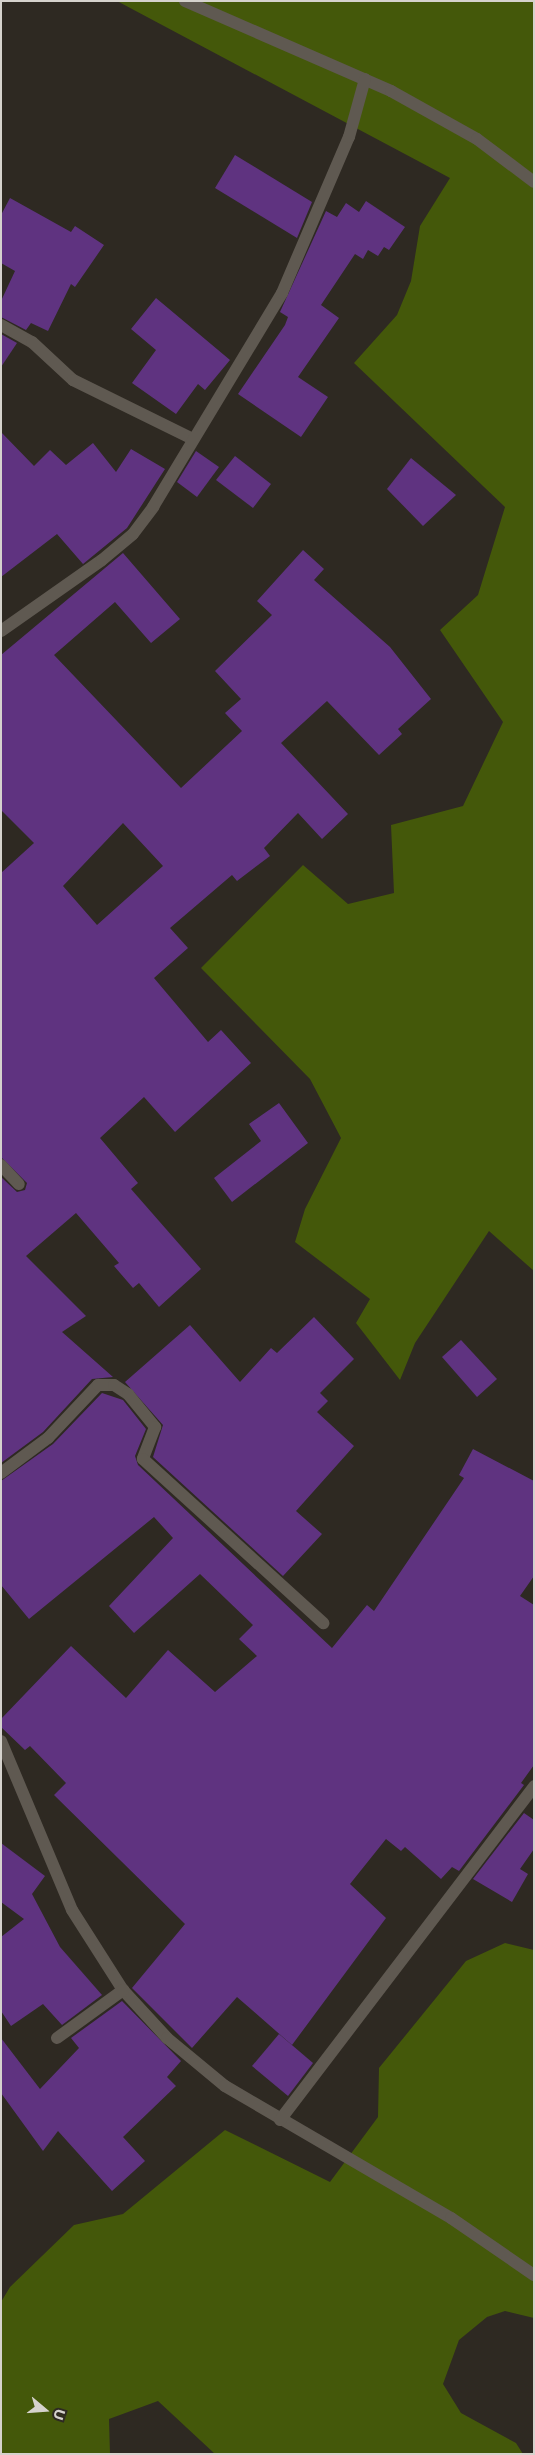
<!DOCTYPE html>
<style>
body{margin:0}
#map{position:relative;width:535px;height:2455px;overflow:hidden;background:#2e2922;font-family:Montserrat,sans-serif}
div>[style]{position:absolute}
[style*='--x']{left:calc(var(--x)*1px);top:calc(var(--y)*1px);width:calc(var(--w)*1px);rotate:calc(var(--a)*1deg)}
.green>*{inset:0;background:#44580a}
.building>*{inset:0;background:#5f3380}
.minor>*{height:12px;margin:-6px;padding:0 6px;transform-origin:6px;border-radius:6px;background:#5f5951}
span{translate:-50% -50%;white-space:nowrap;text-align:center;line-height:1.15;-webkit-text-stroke:4px #2e2922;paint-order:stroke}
.frame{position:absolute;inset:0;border:2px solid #d5d2cd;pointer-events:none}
.north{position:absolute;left:20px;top:2385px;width:50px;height:50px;-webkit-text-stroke:4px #2e2922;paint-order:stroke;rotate:108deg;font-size:14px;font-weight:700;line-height:20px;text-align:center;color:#d5d2cd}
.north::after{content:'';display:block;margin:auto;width:18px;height:22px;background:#d5d2cd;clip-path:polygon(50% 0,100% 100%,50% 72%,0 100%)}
</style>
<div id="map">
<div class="green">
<div style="clip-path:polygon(117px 1px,534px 1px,534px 1271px,489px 1231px,415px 1343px,400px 1380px,356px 1323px,370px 1299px,295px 1242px,305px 1209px,341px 1138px,310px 1079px,201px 968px,303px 865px,348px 904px,394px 893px,391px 825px,463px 806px,503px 722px,440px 630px,478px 595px,505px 507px,354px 363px,397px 315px,411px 281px,420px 226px,450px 178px)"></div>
<div style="clip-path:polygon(505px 1943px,534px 1950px,534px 2318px,505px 2311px,487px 2317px,459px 2340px,443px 2384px,461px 2413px,516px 2443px,523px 2454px,215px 2454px,158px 2401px,109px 2419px,110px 2454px,1px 2454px,1px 2302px,10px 2287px,74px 2225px,123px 2214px,225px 2130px,330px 2182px,378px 2117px,379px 2068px,466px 1961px)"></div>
</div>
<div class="building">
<div style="clip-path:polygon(235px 155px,312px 202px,297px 238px,215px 188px)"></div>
<div style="clip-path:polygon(10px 198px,71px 232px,75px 226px,104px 245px,75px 287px,71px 284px,48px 331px,31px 323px,26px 330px,1px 317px,1px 301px,15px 271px,1px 263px,1px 215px)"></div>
<div style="clip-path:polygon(366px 201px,405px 227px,389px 250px,384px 247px,378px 256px,368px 250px,363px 259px,355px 254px,321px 305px,339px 318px,298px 377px,328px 397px,301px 437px,238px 394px,285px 325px,288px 317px,280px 312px,326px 211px,337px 217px,346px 203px,359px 212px)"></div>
<div style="clip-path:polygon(156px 298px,230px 360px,205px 390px,198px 384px,176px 414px,132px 383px,156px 350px,131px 329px)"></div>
<div style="clip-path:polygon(1px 334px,17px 343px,1px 367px)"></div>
<div style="clip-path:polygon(1px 432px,34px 466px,50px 450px,66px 465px,93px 443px,116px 472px,131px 449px,165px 469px,127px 528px,83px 564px,57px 534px,1px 577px)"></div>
<div style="clip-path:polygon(196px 451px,219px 467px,197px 497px,177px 482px)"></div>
<div style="clip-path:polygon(235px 456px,271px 484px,253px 508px,216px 480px)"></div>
<div style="clip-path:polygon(411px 458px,456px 495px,423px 526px,387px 489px)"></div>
<div style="clip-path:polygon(evenodd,303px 550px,324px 569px,314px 580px,390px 647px,431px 699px,398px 729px,402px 734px,379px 755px,327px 701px,281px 743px,348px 814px,322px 839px,298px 813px,264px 848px,270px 856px,237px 881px,232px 875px,170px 928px,188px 948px,154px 978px,208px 1042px,221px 1030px,251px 1063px,175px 1132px,144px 1097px,100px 1138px,138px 1183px,131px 1189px,201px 1269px,159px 1307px,139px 1283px,133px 1288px,114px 1266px,119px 1263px,76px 1213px,26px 1256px,86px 1316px,62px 1332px,113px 1377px,92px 1379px,43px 1432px,1px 1463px,1px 1177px,17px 1192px,25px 1190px,27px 1183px,1px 1157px,1px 873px,34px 843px,1px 810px,1px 655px,123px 553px,180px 619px,151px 643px,115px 602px,54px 655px,181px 788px,242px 731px,225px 713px,241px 699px,215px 671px,272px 615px,257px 601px,303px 550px,123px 823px,163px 866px,97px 925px,63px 886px,123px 823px)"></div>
<div style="clip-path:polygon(279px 1103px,308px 1143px,232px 1202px,214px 1178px,261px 1141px,249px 1124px)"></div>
<div style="clip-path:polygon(314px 1317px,354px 1359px,320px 1393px,328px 1401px,317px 1412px,354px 1446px,296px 1511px,322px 1534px,283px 1576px,153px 1457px,163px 1425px,125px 1382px,190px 1325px,240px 1382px,271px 1348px,277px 1353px)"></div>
<div style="clip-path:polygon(461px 1340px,497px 1379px,477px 1397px,442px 1357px)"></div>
<div style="clip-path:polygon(102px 1393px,123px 1400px,146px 1429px,135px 1456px,138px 1465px,332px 1648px,367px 1605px,374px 1611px,464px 1478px,459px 1475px,473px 1449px,534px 1481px,534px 1576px,520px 1596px,534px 1605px,534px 1765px,521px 1783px,524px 1785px,459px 1871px,452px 1867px,441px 1879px,405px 1847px,401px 1851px,386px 1839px,350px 1884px,386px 1918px,292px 2045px,237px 1997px,192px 2048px,132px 1988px,185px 1924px,54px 1795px,66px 1783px,30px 1746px,25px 1750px,1px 1727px,1px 1719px,71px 1646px,126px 1698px,168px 1650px,215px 1692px,257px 1656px,239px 1639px,253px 1625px,200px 1574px,134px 1633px,109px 1606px,173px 1538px,154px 1517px,29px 1619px,1px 1585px,1px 1481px,53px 1444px)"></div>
<div style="clip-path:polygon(524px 1813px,534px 1820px,534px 1849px,520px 1869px,528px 1874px,512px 1902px,473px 1879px)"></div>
<div style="clip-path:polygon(1px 1843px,45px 1876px,32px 1894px,60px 1947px,102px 1995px,62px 2025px,43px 2004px,11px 2026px,1px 2011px,1px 1937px,24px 1919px,1px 1902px)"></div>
<div style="clip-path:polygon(122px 2001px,181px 2061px,167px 2077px,176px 2086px,123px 2137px,145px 2161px,112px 2191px,58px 2131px,43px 2151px,1px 2093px,1px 2038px,40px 2089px,79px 2048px,71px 2038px)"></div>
<div style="clip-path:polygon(279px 2034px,313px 2063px,288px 2096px,252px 2066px)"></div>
</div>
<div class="minor">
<div style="--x:185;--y:1;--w:225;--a:23.6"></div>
<div style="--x:391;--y:91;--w:98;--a:29.2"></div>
<div style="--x:477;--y:139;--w:71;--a:37"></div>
<div style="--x:1;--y:325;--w:35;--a:29"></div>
<div style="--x:32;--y:342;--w:56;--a:42.8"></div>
<div style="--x:73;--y:380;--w:131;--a:26.2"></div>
<div style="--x:1;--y:631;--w:123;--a:-35.1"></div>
<div style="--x:102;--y:560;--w:40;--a:-40"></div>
<div style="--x:133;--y:534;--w:34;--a:-53"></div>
<div style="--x:153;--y:507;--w:250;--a:-58.9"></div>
<div style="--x:282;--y:293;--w:170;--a:-66.8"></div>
<div style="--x:349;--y:137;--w:60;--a:-74.6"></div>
<div style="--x:1;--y:1165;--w:26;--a:47"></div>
<div style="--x:1;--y:1473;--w:59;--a:-36.7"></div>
<div style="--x:48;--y:1438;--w:73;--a:-46.7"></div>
<div style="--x:98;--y:1385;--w:16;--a:0"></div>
<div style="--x:114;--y:1385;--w:17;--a:33"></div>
<div style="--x:128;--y:1394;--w:43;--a:50.7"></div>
<div style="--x:155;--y:1427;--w:34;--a:111"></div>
<div style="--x:143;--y:1459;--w:244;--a:42.3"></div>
<div style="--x:1;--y:1741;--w:183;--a:67.2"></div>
<div style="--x:72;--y:1910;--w:95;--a:57.5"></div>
<div style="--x:123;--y:1990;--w:65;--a:47.5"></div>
<div style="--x:167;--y:2038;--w:75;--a:39.6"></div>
<div style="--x:225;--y:2086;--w:262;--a:30.3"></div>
<div style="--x:451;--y:2218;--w:101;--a:34.5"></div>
<div style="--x:57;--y:2038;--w:82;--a:-36"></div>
<div style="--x:280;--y:2120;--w:420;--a:-52.7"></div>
</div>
<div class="frame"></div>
<div class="north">U</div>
</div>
